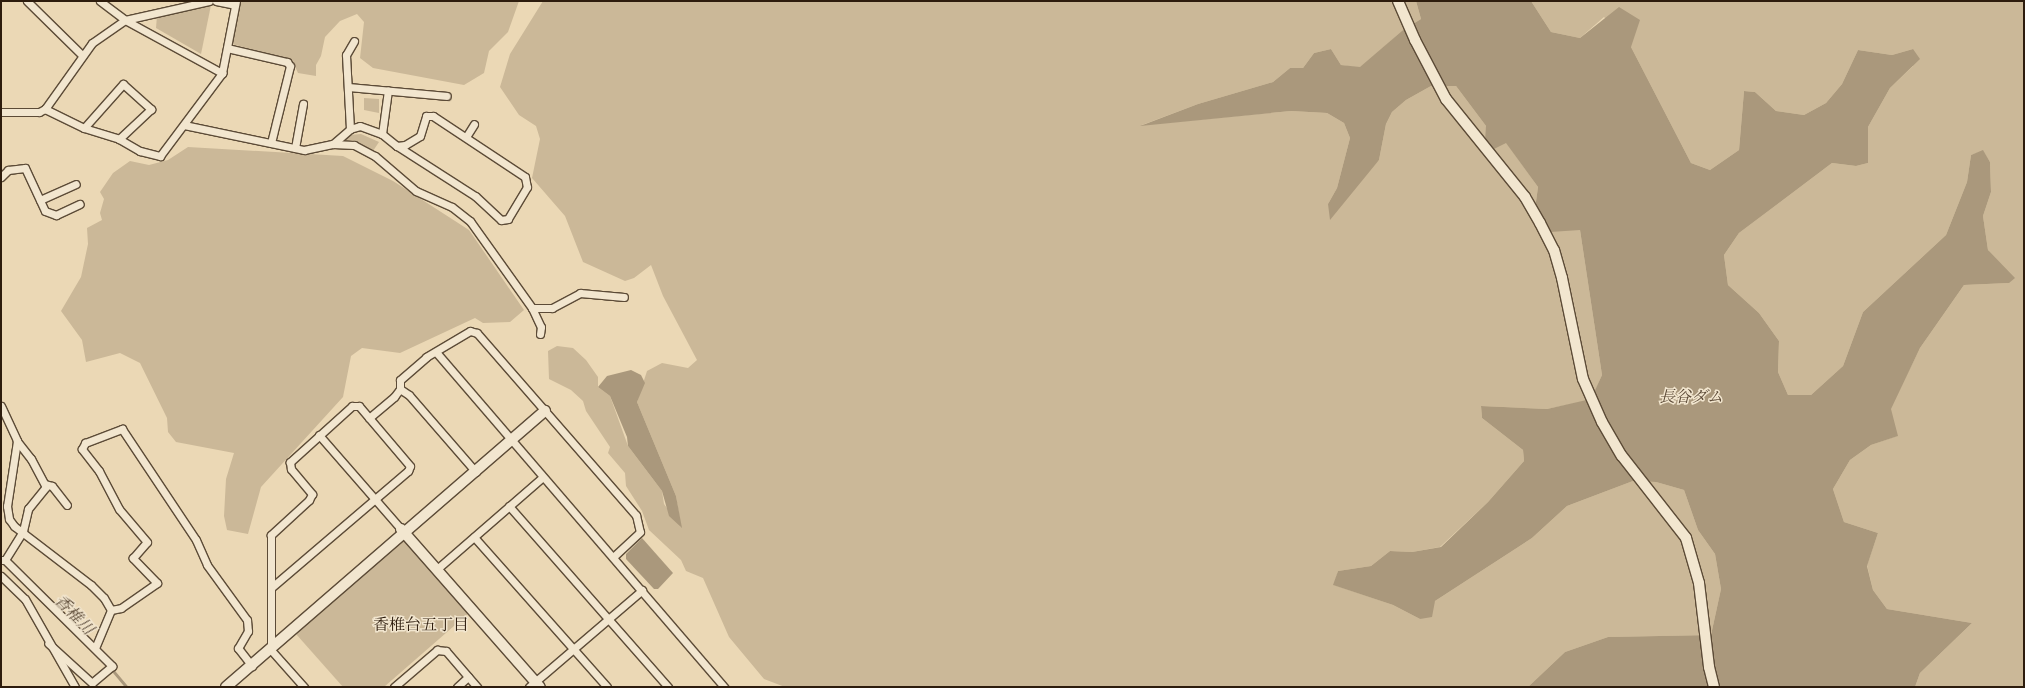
<!DOCTYPE html>
<meta charset="utf-8">
<style>
body{margin:0}
#map{position:relative;width:2025px;height:688px;overflow:hidden;background:#ebd8b5;font-family:"EB Garamond","Noto Serif JP",serif}
div>[style]{position:absolute}
[style*='--x']{left:calc(var(--x)*1px);top:calc(var(--y)*1px);width:calc(var(--w)*1px);rotate:calc(var(--a)*1deg)}
.green>*{inset:0;background:#cbb898}
.water>*{inset:0;background:#aa987c}
.stream>*{height:2.5px;margin:-1.25px;padding:0 1.25px;transform-origin:1.25px;border-radius:1.25px;background:#aa987c}
.roads{filter:drop-shadow(1px 0 #5c4b37) drop-shadow(-1px 0 #5c4b37) drop-shadow(0 1px #5c4b37) drop-shadow(0 -1px #5c4b37)}
.street>*{height:7px;margin:-3.5px;padding:0 3.5px;transform-origin:3.5px;border-radius:3.5px;background:#f2e6cf}
.secondary>*{height:10px;margin:-5px;padding:0 5px;transform-origin:5px;border-radius:5px;background:#f2e6cf}
span{translate:-50% -50%;white-space:nowrap;text-align:center;line-height:1.15;-webkit-text-stroke:3px #f2e6cf;paint-order:stroke}
.water-label{font-size:16px;color:#594734;font-style:italic}
.neighbourhood-label{font-size:16px;color:#2d1c0d}
.frame{position:absolute;inset:0;border:2px solid #2d1c0d;pointer-events:none}
</style>
<div id="map">
<div class="green">
<div style="clip-path:polygon(241px 1px,519px 1px,508px 32px,489px 51px,484px 73px,464px 85px,373px 68px,360px 58px,364px 22px,357px 14px,340px 21px,325px 37px,321px 56px,316px 65px,316px 76px,298px 73px,292px 60px,232px 44px)"></div>
<div style="clip-path:polygon(543px 1px,1416px 1px,1421px 19px,1403px 30px,1360px 68px,1341px 65px,1331px 49px,1314px 53px,1303px 68px,1290px 68px,1273px 82px,1198px 104px,1142px 125px,1291px 111px,1327px 113px,1344px 123px,1350px 138px,1337px 188px,1328px 204px,1379px 160px,1386px 124px,1392px 112px,1406px 100px,1431px 86px,1456px 86px,1486px 126px,1506px 142px,1538px 187px,1535px 209px,1580px 230px,1602px 375px,1591px 400px,1547px 409px,1481px 406px,1482px 418px,1523px 450px,1524px 461px,1488px 502px,1440px 547px,1412px 552px,1390px 551px,1371px 566px,1338px 571px,1334px 585px,1393px 605px,1420px 619px,1435px 601px,1532px 538px,1567px 506px,1633px 481px,1656px 482px,1684px 490px,1698px 530px,1715px 554px,1721px 589px,1711px 635px,1608px 637px,1565px 652px,1528px 687px,785px 687px,764px 679px,729px 637px,703px 578px,686px 571px,681px 560px,649px 530px,642px 511px,626px 486px,625px 473px,608px 453px,610px 447px,586px 411px,583px 401px,571px 390px,549px 379px,548px 351px,557px 346px,573px 348px,586px 360px,598px 377px,598px 387px,610px 396px,628px 446px,662px 491px,664px 504px,681px 527px,676px 496px,637px 402px,647px 371px,662px 363px,688px 368px,697px 360px,663px 296px,651px 265px,634px 278px,625px 281px,583px 262px,565px 216px,532px 178px,540px 139px,536px 126px,519px 115px,500px 87px,510px 54px)"></div>
<div style="clip-path:polygon(1531px 1px,2024px 1px,2024px 687px,1915px 687px,1920px 673px,1972px 623px,1887px 609px,1873px 590px,1867px 565px,1878px 533px,1844px 522px,1833px 489px,1850px 460px,1871px 445px,1897px 436px,1890px 409px,1920px 348px,1964px 285px,2009px 283px,1988px 250px,1983px 216px,1991px 192px,1990px 162px,1983px 151px,1971px 155px,1967px 182px,1946px 235px,1863px 312px,1843px 366px,1811px 395px,1788px 395px,1778px 372px,1779px 341px,1759px 313px,1728px 285px,1724px 255px,1739px 233px,1832px 163px,1856px 166px,1868px 163px,1868px 127px,1890px 88px,1913px 66px,1913px 49px,1892px 55px,1858px 50px,1842px 84px,1826px 103px,1804px 115px,1776px 111px,1755px 92px,1744px 91px,1739px 150px,1710px 170px,1691px 163px,1631px 47px,1604px 17px,1580px 38px,1551px 32px)"></div>
<div style="clip-path:polygon(211px 5px,201px 54px,156px 28px,157px 16px)"></div>
<div style="clip-path:polygon(364px 98px,379px 99px,379px 113px,364px 110px)"></div>
<div style="clip-path:polygon(361px 134px,379px 142px,373px 151px,354px 140px,344px 140px,349px 135px)"></div>
<div style="clip-path:polygon(188px 147px,343px 156px,393px 181px,469px 230px,524px 310px,510px 322px,483px 323px,475px 318px,400px 353px,362px 348px,351px 356px,343px 397px,261px 487px,248px 534px,227px 530px,224px 516px,226px 479px,234px 453px,176px 442px,168px 432px,167px 418px,140px 363px,120px 353px,86px 362px,82px 340px,61px 311px,81px 277px,88px 244px,87px 228px,102px 220px,100px 213px,104px 199px,100px 192px,113px 173px,130px 161px,149px 165px,168px 160px)"></div>
<div style="clip-path:polygon(404px 537px,470px 612px,384px 687px,343px 687px,296px 634px)"></div>
</div>
<div class="water">
<div style="clip-path:polygon(1416px 1px,1531px 1px,1551px 32px,1580px 38px,1619px 7px,1640px 20px,1631px 47px,1691px 163px,1710px 170px,1739px 150px,1744px 91px,1755px 92px,1776px 111px,1804px 115px,1826px 103px,1842px 84px,1858px 50px,1892px 55px,1913px 49px,1920px 59px,1890px 88px,1868px 127px,1868px 163px,1856px 166px,1832px 163px,1739px 233px,1724px 255px,1728px 285px,1759px 313px,1779px 341px,1778px 372px,1788px 395px,1811px 395px,1843px 366px,1863px 312px,1946px 235px,1967px 182px,1971px 155px,1983px 150px,1990px 162px,1991px 192px,1983px 216px,1988px 250px,2015px 278px,2009px 283px,1964px 285px,1920px 348px,1891px 409px,1898px 436px,1871px 445px,1850px 460px,1833px 489px,1844px 522px,1878px 533px,1867px 566px,1873px 590px,1887px 609px,1972px 623px,1920px 673px,1915px 687px,1528px 687px,1565px 652px,1608px 637px,1711px 635px,1721px 589px,1715px 554px,1698px 530px,1684px 490px,1656px 482px,1633px 481px,1567px 506px,1532px 538px,1435px 601px,1432px 617px,1420px 619px,1393px 605px,1333px 585px,1338px 571px,1371px 566px,1390px 551px,1412px 552px,1441px 547px,1488px 502px,1524px 461px,1523px 450px,1482px 418px,1481px 406px,1547px 409px,1591px 399px,1602px 375px,1580px 230px,1550px 232px,1535px 209px,1538px 187px,1506px 143px,1492px 150px,1485px 141px,1486px 126px,1456px 86px,1431px 86px,1406px 100px,1392px 112px,1386px 124px,1379px 160px,1330px 220px,1328px 204px,1337px 188px,1350px 138px,1344px 123px,1327px 113px,1291px 111px,1140px 126px,1198px 104px,1273px 82px,1290px 68px,1303px 68px,1314px 53px,1331px 49px,1341px 65px,1360px 67px,1403px 30px,1421px 19px)"></div>
<div style="clip-path:polygon(631px 370px,641px 375px,645px 383px,637px 402px,676px 496px,682px 528px,669px 516px,662px 491px,628px 446px,627px 437px,610px 396px,598px 387px,607px 376px)"></div>
<div style="clip-path:polygon(642px 538px,673px 573px,658px 589px,654px 589px,626px 559px,626px 554px)"></div>
</div>
<div class="stream">
<div style="--x:111;--y:668;--w:25;--a:50"></div>
</div>
<div class="roads">
<div class="street">
<div style="--x:27;--y:1;--w:77;--a:44.5"></div>
<div style="--x:100;--y:1;--w:31;--a:37"></div>
<div style="--x:125;--y:20;--w:111;--a:28.7"></div>
<div style="--x:216;--y:1;--w:19;--a:12"></div>
<div style="--x:227;--y:48;--w:62;--a:13.1"></div>
<div style="--x:287;--y:62;--w:5;--a:53"></div>
<div style="--x:290;--y:66;--w:79;--a:103.9"></div>
<div style="--x:349;--y:87;--w:98;--a:5.2"></div>
<div style="--x:45;--y:109;--w:43;--a:26"></div>
<div style="--x:84;--y:128;--w:37;--a:17"></div>
<div style="--x:119;--y:139;--w:24;--a:30"></div>
<div style="--x:140;--y:151;--w:21;--a:14"></div>
<div style="--x:160;--y:156;--w:104;--a:-53.2"></div>
<div style="--x:222;--y:73;--w:73;--a:-79"></div>
<div style="--x:1;--y:112;--w:38;--a:0"></div>
<div style="--x:39;--y:112;--w:7;--a:-27"></div>
<div style="--x:45;--y:109;--w:81;--a:-54.5"></div>
<div style="--x:92;--y:43;--w:40;--a:-34.9"></div>
<div style="--x:125;--y:20;--w:86;--a:-12.7"></div>
<div style="--x:184;--y:125;--w:123;--a:11.8"></div>
<div style="--x:304;--y:150;--w:30;--a:-12"></div>
<div style="--x:333;--y:144;--w:21;--a:3"></div>
<div style="--x:354;--y:145;--w:24;--a:28"></div>
<div style="--x:375;--y:156;--w:54;--a:40.5"></div>
<div style="--x:416;--y:191;--w:39;--a:24"></div>
<div style="--x:452;--y:207;--w:23;--a:38"></div>
<div style="--x:470;--y:221;--w:107;--a:54.5"></div>
<div style="--x:532;--y:308;--w:20;--a:0"></div>
<div style="--x:552;--y:308;--w:32;--a:-28"></div>
<div style="--x:580;--y:293;--w:44;--a:5.2"></div>
<div style="--x:84;--y:128;--w:59;--a:-48.4"></div>
<div style="--x:123;--y:84;--w:38;--a:42"></div>
<div style="--x:151;--y:109;--w:44;--a:136.8"></div>
<div style="--x:350;--y:129;--w:74;--a:-93.1"></div>
<div style="--x:346;--y:55;--w:16;--a:-60"></div>
<div style="--x:382;--y:134;--w:44;--a:-82.2"></div>
<div style="--x:466;--y:137;--w:15;--a:-58"></div>
<div style="--x:333;--y:144;--w:23;--a:-41"></div>
<div style="--x:350;--y:129;--w:10;--a:-17"></div>
<div style="--x:360;--y:126;--w:23;--a:20"></div>
<div style="--x:382;--y:134;--w:19;--a:39"></div>
<div style="--x:397;--y:146;--w:8;--a:-7"></div>
<div style="--x:405;--y:145;--w:17;--a:-31"></div>
<div style="--x:420;--y:136;--w:21;--a:-73"></div>
<div style="--x:426;--y:116;--w:7;--a:0"></div>
<div style="--x:433;--y:116;--w:110;--a:33.5"></div>
<div style="--x:525;--y:177;--w:10;--a:79"></div>
<div style="--x:527;--y:187;--w:37;--a:121"></div>
<div style="--x:508;--y:219;--w:7;--a:172"></div>
<div style="--x:501;--y:220;--w:35;--a:-137"></div>
<div style="--x:475;--y:196;--w:93;--a:-147.3"></div>
<div style="--x:295;--y:148;--w:45;--a:-79.7"></div>
<div style="--x:1;--y:177;--w:10;--a:-45"></div>
<div style="--x:8;--y:170;--w:17;--a:-7"></div>
<div style="--x:25;--y:168;--w:47;--a:65.1"></div>
<div style="--x:45;--y:211;--w:12;--a:20"></div>
<div style="--x:56;--y:215;--w:26;--a:-25"></div>
<div style="--x:40;--y:200;--w:39;--a:-24"></div>
<div style="--x:532;--y:308;--w:21;--a:65"></div>
<div style="--x:541;--y:327;--w:7;--a:98"></div>
<div style="--x:436;--y:352;--w:442;--a:49.3"></div>
<div style="--x:400;--y:389;--w:11;--a:34"></div>
<div style="--x:409;--y:395;--w:102;--a:49"></div>
<div style="--x:1;--y:406;--w:38;--a:65"></div>
<div style="--x:17;--y:441;--w:66;--a:98.7"></div>
<div style="--x:7;--y:506;--w:13;--a:81"></div>
<div style="--x:9;--y:519;--w:9;--a:54"></div>
<div style="--x:14;--y:526;--w:97;--a:37.5"></div>
<div style="--x:91;--y:585;--w:18;--a:45"></div>
<div style="--x:104;--y:598;--w:14;--a:60"></div>
<div style="--x:111;--y:610;--w:41;--a:112.8"></div>
<div style="--x:369;--y:418;--w:33;--a:-40"></div>
<div style="--x:394;--y:397;--w:10;--a:-53"></div>
<div style="--x:400;--y:389;--w:9;--a:-90"></div>
<div style="--x:400;--y:380;--w:35;--a:-41"></div>
<div style="--x:426;--y:357;--w:51;--a:-30.6"></div>
<div style="--x:470;--y:331;--w:7;--a:16"></div>
<div style="--x:477;--y:333;--w:242;--a:48.9"></div>
<div style="--x:636;--y:515;--w:17;--a:77"></div>
<div style="--x:640;--y:532;--w:35;--a:137"></div>
<div style="--x:319;--y:435;--w:125;--a:48.9"></div>
<div style="--x:45;--y:484;--w:7;--a:16"></div>
<div style="--x:52;--y:486;--w:24;--a:52"></div>
<div style="--x:509;--y:506;--w:241;--a:48.7"></div>
<div style="--x:474;--y:537;--w:200;--a:48.4"></div>
<div style="--x:1;--y:560;--w:4;--a:0"></div>
<div style="--x:5;--y:560;--w:151;--a:44.7"></div>
<div style="--x:112;--y:666;--w:26;--a:140"></div>
<div style="--x:92;--y:683;--w:59;--a:-137.7"></div>
<div style="--x:5;--y:560;--w:34;--a:-58"></div>
<div style="--x:23;--y:531;--w:23;--a:-77"></div>
<div style="--x:28;--y:509;--w:28;--a:-51"></div>
<div style="--x:46;--y:487;--w:32;--a:-118"></div>
<div style="--x:31;--y:459;--w:23;--a:-128"></div>
<div style="--x:437;--y:569;--w:140;--a:-41"></div>
<div style="--x:1;--y:576;--w:33;--a:44"></div>
<div style="--x:25;--y:599;--w:101;--a:60.4"></div>
<div style="--x:272;--y:587;--w:179;--a:-40.5"></div>
<div style="--x:408;--y:471;--w:5;--a:-68"></div>
<div style="--x:410;--y:466;--w:79;--a:-130.4"></div>
<div style="--x:359;--y:406;--w:7;--a:180"></div>
<div style="--x:352;--y:406;--w:84;--a:137.9"></div>
<div style="--x:290;--y:462;--w:7;--a:82"></div>
<div style="--x:291;--y:469;--w:33;--a:50"></div>
<div style="--x:312;--y:494;--w:7;--a:117"></div>
<div style="--x:309;--y:500;--w:52;--a:137.4"></div>
<div style="--x:271;--y:535;--w:115;--a:90"></div>
<div style="--x:271;--y:650;--w:50;--a:48.3"></div>
<div style="--x:111;--y:610;--w:10;--a:-11"></div>
<div style="--x:121;--y:608;--w:44;--a:-34.8"></div>
<div style="--x:157;--y:583;--w:35;--a:-134"></div>
<div style="--x:133;--y:558;--w:21;--a:-49"></div>
<div style="--x:147;--y:542;--w:43;--a:-130.3"></div>
<div style="--x:119;--y:509;--w:43;--a:-117.8"></div>
<div style="--x:99;--y:471;--w:28;--a:-128"></div>
<div style="--x:82;--y:449;--w:7;--a:-63"></div>
<div style="--x:85;--y:443;--w:40;--a:-21"></div>
<div style="--x:122;--y:429;--w:133;--a:56.3"></div>
<div style="--x:196;--y:540;--w:27;--a:66"></div>
<div style="--x:207;--y:565;--w:68;--a:54"></div>
<div style="--x:247;--y:620;--w:11;--a:85"></div>
<div style="--x:248;--y:631;--w:20;--a:120"></div>
<div style="--x:238;--y:648;--w:23;--a:52"></div>
<div style="--x:394;--y:687;--w:57;--a:-40.7"></div>
<div style="--x:437;--y:650;--w:9;--a:6"></div>
<div style="--x:446;--y:651;--w:48;--a:49.3"></div>
<div style="--x:457;--y:687;--w:15;--a:-42"></div>
<div style="--x:529;--y:687;--w:149;--a:-40.6"></div>
</div>
<div class="secondary">
<div style="--x:1398;--y:1;--w:43;--a:66.4"></div>
<div style="--x:1415;--y:40;--w:67;--a:62.3"></div>
<div style="--x:1446;--y:99;--w:126;--a:51.1"></div>
<div style="--x:1525;--y:197;--w:30;--a:60"></div>
<div style="--x:1540;--y:223;--w:30;--a:63"></div>
<div style="--x:1554;--y:250;--w:29;--a:74"></div>
<div style="--x:1562;--y:278;--w:103;--a:78.3"></div>
<div style="--x:1583;--y:379;--w:47;--a:66.2"></div>
<div style="--x:1602;--y:422;--w:39;--a:60"></div>
<div style="--x:1622;--y:456;--w:104;--a:52"></div>
<div style="--x:1686;--y:538;--w:47;--a:73.9"></div>
<div style="--x:1699;--y:583;--w:85;--a:83.2"></div>
<div style="--x:1709;--y:667;--w:21;--a:76"></div>
<div style="--x:401;--y:529;--w:210;--a:48.7"></div>
<div style="--x:226;--y:687;--w:422;--a:-40.9"></div>
</div>
</div>
<div class="water-label">
<span style="left:1691px;top:397px">長谷ダム</span>
<span style="left:74px;top:615px;rotate:46deg">香椎川</span>
</div>
<div class="neighbourhood-label">
<span style="left:421px;top:625px">香椎台五丁目</span>
</div>
<div class="frame"></div>
</div>
